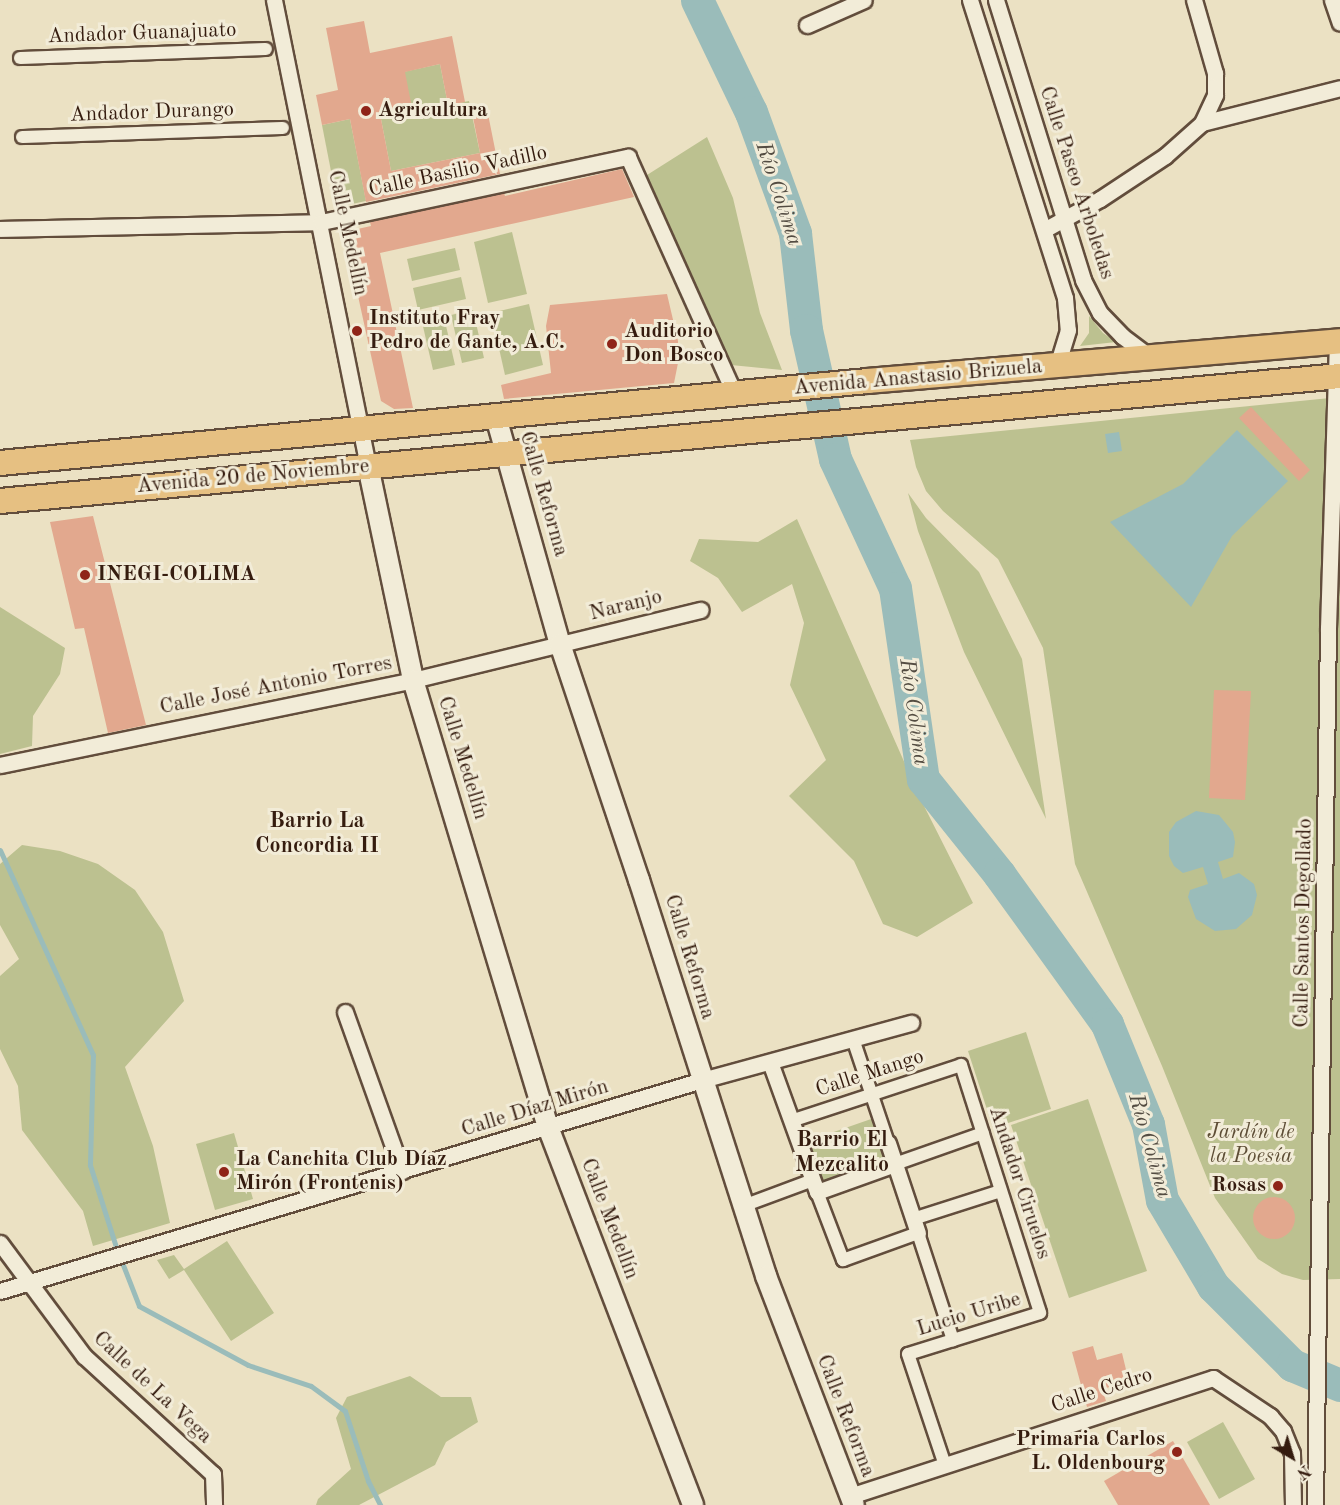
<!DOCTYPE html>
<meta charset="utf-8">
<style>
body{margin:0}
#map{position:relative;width:1340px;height:1505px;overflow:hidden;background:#ebe1c3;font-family:"Old Standard TT",serif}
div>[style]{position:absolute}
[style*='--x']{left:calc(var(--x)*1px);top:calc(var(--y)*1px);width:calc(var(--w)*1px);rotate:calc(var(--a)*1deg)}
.green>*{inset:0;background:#bcc190}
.water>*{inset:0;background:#9abcba}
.stream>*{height:5px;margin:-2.5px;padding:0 2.5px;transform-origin:2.5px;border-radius:2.5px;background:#9abcba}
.river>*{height:33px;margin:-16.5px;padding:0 16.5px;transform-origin:16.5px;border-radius:16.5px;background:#9abcba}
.building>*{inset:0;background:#e2a88e}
.round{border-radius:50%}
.roads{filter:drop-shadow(2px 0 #624d3c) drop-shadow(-2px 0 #624d3c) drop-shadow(0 2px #624d3c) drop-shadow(0 -2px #624d3c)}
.pedestrian>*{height:12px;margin:-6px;padding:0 6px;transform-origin:6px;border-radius:6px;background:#f2ecd8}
.minor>*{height:15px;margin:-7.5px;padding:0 7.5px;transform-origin:7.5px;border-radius:7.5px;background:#f2ecd8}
.tertiary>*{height:20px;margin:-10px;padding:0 10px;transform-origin:10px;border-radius:10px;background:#f2ecd8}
.primary>*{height:24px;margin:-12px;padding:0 12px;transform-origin:12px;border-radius:12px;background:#e6c082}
.dots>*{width:16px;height:16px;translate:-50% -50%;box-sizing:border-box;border:3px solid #f2ecd8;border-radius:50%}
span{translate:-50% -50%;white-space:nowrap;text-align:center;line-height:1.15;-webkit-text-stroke:6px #f2ecd8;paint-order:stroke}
.street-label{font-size:21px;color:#351c0f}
.poi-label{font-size:21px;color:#351c0f;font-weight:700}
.left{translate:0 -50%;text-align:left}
.right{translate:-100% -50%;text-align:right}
.park-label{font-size:21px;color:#5e4e36;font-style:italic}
.water-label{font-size:22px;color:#534c42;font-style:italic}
.neighbourhood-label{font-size:22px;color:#351c0f;font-weight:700}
.north{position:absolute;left:1262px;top:1427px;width:60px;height:60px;-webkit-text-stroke:4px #f2ecd8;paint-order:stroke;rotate:142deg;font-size:16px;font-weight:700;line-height:24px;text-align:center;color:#351c0f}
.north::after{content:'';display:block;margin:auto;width:21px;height:27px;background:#351c0f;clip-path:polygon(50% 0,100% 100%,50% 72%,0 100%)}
</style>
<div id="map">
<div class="green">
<div style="clip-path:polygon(440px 64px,448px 105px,469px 101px,480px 153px,391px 171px,381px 119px,413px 113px,403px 72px)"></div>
<div style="clip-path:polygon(350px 119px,366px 201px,338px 207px,322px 125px)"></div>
<div style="clip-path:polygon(707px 137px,733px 198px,760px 313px,782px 370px,731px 365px,647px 175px)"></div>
<div style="clip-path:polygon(512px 232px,527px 294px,488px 303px,474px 242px)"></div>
<div style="clip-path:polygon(455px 248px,460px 270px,412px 281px,407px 259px)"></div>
<div style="clip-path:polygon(461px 277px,466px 299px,418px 310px,413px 288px)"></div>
<div style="clip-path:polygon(529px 304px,543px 365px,505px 375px,491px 313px)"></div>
<div style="clip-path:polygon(473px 310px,484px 358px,462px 363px,451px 315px)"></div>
<div style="clip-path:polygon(1089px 316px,1103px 333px,1116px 342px,1080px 346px,1089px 333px)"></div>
<div style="clip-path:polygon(444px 317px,455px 365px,433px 370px,422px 322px)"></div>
<div style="clip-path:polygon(1340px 397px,1340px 1279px,1303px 1280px,1282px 1274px,1258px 1259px,1215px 1198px,1162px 1066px,1075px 864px,1043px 648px,998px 559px,943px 511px,926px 491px,916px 467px,910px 440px)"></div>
<div style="clip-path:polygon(908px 493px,926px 518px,979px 572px,1022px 659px,1046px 819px,964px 652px,918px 531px)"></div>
<div style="clip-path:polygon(797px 519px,921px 800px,973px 903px,917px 937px,883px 924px,854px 861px,789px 796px,826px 760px,790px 685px,804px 623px,792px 584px,742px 612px,718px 578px,690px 561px,699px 539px,758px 542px)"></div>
<div style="clip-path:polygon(0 607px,65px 648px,60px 674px,33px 716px,32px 746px,0 754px)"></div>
<div style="clip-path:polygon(22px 845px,60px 851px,98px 864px,135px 890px,163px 932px,184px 1001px,125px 1067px,153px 1146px,170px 1223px,93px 1246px,83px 1211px,22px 1130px,18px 1086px,0 1049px,0 976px,19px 959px,0 925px,0 864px)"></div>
<div style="clip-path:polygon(1026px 1032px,1051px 1109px,993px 1128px,968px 1051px)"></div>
<div style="clip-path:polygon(1088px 1099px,1147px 1271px,1069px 1298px,1011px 1125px)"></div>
<div style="clip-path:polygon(874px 1118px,889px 1161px,820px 1185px,805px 1142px)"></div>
<div style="clip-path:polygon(234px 1133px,253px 1199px,215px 1210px,196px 1144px)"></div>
<div style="clip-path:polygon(227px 1241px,274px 1313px,231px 1341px,184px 1270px,169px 1279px,157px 1260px,174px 1255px,184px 1269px)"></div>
<div style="clip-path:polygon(410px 1376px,441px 1397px,471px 1397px,478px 1422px,446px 1442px,435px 1465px,359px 1505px,316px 1505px,318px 1499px,351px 1469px,336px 1418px,347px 1397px)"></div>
<div style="clip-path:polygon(1223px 1422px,1255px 1479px,1219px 1499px,1187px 1442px)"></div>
</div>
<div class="water">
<div style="clip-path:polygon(1237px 430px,1288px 481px,1232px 536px,1191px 607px,1110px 522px,1183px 484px)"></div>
<div style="clip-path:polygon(1119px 432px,1122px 451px,1108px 453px,1105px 434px)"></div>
<div style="clip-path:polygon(1196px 811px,1219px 815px,1233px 832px,1235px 842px,1233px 857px,1218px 862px,1223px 879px,1239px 873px,1254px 884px,1257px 895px,1252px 915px,1236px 929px,1215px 931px,1196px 919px,1188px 897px,1190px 890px,1208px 884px,1203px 867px,1183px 873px,1174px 866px,1169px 856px,1169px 832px,1176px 822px)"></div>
</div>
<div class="stream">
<div style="--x:0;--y:850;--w:225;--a:65.6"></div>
<div style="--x:93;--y:1055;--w:110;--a:91.6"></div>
<div style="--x:90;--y:1165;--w:86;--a:72.4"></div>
<div style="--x:116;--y:1247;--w:63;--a:68.7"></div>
<div style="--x:139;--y:1306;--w:124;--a:28.4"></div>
<div style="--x:248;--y:1365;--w:66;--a:18.4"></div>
<div style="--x:311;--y:1386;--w:42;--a:36.3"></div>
<div style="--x:345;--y:1411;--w:74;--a:71.8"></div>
<div style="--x:368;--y:1481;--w:27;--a:63"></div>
</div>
<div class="river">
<div style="--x:697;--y:0;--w:124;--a:64.3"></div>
<div style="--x:751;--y:112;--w:129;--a:70"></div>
<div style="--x:795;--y:233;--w:98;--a:83.5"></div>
<div style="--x:806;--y:330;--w:132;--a:77.3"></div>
<div style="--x:835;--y:459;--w:142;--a:65.1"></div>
<div style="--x:895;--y:588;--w:193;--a:81.7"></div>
<div style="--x:923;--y:779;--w:122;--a:51.3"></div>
<div style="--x:999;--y:874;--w:185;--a:54.2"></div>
<div style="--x:1107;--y:1024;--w:108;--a:67.7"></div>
<div style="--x:1148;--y:1124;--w:77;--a:79.6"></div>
<div style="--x:1162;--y:1200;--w:100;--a:59.3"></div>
<div style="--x:1213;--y:1286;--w:112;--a:45"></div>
<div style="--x:1292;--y:1365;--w:52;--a:22.6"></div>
</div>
<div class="building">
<div style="clip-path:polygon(364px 21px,370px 53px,452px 36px,465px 102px,448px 105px,440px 64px,405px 72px,413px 113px,381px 119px,391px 171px,480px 153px,472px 112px,487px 109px,500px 174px,366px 202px,350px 119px,322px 125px,316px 95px,338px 90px,326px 28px)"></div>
<div style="clip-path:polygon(622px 169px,634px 197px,380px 253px,413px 408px,394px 409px,381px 401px,344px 232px,371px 226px,370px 222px,504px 193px,505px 196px)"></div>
<div style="clip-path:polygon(667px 294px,678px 341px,678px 363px,674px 383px,504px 399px,501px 385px,551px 373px,546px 326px,550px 305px)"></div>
<div style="clip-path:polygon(1251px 407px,1310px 470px,1299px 481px,1239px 418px)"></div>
<div style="clip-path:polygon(93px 516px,146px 725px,108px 733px,84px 628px,75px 629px,50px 522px)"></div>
<div style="clip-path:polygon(1214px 690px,1251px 691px,1245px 800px,1209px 798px)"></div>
<div class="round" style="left:1253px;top:1197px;width:42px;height:42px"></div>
<div style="clip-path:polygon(1093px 1346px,1097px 1360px,1122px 1353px,1129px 1382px,1102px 1389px,1106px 1401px,1087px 1407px,1072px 1352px)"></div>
<div style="clip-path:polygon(1173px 1441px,1210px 1505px,1118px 1505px,1104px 1481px)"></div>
</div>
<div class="roads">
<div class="pedestrian">
<div style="--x:20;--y:58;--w:246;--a:-2.1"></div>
<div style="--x:22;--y:137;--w:261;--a:-2"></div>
<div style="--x:853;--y:1039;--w:110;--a:71.4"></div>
<div style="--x:791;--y:1121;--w:179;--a:-18.2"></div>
<div style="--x:961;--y:1065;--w:260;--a:72.3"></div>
<div style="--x:1040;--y:1313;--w:138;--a:162.7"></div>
<div style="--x:908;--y:1354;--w:117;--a:71.6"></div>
<div style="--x:895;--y:1164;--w:93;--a:-19.4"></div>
<div style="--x:817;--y:1192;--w:73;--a:69.1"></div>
<div style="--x:843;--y:1260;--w:80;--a:-19.8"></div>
<div style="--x:918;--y:1233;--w:113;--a:71.9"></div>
<div style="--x:743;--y:1206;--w:75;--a:-20.4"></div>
<div style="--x:913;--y:1219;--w:92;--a:-17.7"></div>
</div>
<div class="minor">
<div style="--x:274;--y:0;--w:475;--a:78.6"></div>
<div style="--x:970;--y:0;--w:313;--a:72.3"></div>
<div style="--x:1065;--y:298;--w:32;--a:85"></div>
<div style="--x:1068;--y:330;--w:37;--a:107"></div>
<div style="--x:996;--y:0;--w:293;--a:72.7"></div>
<div style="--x:1083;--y:280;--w:37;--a:63"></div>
<div style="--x:1100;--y:313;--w:32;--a:46"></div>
<div style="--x:1122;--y:336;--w:35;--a:37"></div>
<div style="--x:1332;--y:0;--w:24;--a:71"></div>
<div style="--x:807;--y:25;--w:62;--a:-23.7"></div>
<div style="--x:1202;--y:123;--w:142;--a:-14.2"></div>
<div style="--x:0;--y:229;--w:321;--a:-1.2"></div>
<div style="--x:321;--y:222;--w:314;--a:-12"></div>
<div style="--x:628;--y:157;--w:261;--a:65.8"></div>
<div style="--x:1044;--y:230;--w:64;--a:-29"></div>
<div style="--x:1100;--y:199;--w:78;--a:-33.5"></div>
<div style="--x:1165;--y:156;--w:50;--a:-41.7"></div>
<div style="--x:1202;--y:123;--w:31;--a:-65"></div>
<div style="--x:1215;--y:95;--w:22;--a:-90"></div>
<div style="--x:1215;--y:73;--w:76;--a:-106"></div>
<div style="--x:0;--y:765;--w:422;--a:-11.6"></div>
<div style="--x:413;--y:680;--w:296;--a:-13.7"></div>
<div style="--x:345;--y:1012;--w:169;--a:70.3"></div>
<div style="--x:770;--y:1062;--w:138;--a:70.1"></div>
<div style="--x:817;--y:1192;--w:83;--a:-19.7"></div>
<div style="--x:888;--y:1143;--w:95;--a:71.6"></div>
<div style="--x:0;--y:1243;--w:141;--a:53.4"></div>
<div style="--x:84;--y:1356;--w:175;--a:42.5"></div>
<div style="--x:213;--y:1474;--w:31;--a:88"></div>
<div style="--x:0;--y:1291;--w:733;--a:-16.73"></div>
<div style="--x:702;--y:1080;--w:217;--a:-15.3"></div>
<div style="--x:850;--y:1496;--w:382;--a:-18"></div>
<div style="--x:1213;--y:1378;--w:69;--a:33.7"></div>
<div style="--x:1270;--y:1416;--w:20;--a:49"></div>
<div style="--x:1283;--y:1431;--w:24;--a:68"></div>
<div style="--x:1292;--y:1453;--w:52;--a:88.9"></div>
<div style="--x:1315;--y:1505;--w:877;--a:-89.15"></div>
<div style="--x:1328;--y:628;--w:286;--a:-88.2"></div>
</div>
<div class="tertiary">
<div style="--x:496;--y:417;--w:236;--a:74.3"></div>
<div style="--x:560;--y:644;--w:249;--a:71.5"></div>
<div style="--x:639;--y:880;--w:416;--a:72.2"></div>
<div style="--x:766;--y:1276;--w:245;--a:69"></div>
<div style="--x:368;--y:466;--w:219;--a:78.1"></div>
<div style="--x:413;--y:680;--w:467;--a:73.2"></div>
<div style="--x:548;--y:1127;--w:405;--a:69"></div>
</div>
<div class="primary">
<div style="--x:0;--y:463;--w:871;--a:-5.4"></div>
<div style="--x:867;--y:381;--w:475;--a:-4.8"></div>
<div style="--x:0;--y:501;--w:1346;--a:-5.33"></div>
</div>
</div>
<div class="dots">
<div style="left:366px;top:111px;background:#8f2418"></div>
<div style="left:357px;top:331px;background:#8f2418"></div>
<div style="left:612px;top:344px;background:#8f2418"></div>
<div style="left:85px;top:575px;background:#8f2418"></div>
<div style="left:224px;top:1172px;background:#8f2418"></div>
<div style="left:1278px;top:1186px;background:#8f2418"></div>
<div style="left:1177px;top:1452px;background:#8f2418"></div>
</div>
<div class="street-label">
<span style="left:142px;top:34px;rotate:-2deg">Andador Guanajuato</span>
<span style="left:152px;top:113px;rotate:-2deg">Andador Durango</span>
<span style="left:458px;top:172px;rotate:-12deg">Calle Basilio Vadillo</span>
<span style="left:1076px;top:183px;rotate:72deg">Calle Paseo Arboledas</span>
<span style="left:347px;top:233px;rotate:78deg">Calle Medellín</span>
<span style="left:918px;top:378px;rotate:-5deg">Avenida Anastasio Brizuela</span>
<span style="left:253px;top:477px;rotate:-5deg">Avenida 20 de Noviembre</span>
<span style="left:543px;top:494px;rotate:74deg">Calle Reforma</span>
<span style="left:626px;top:606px;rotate:-14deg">Naranjo</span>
<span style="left:276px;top:686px;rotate:-11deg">Calle José Antonio Torres</span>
<span style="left:462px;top:758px;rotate:73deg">Calle Medellín</span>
<span style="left:1304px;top:923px;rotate:-89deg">Calle Santos Degollado</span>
<span style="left:689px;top:957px;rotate:73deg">Calle Reforma</span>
<span style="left:870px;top:1074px;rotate:-18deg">Calle Mango</span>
<span style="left:535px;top:1109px;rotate:-17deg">Calle Díaz Mirón</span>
<span style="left:1019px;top:1183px;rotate:72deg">Andador Ciruelos</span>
<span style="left:609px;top:1219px;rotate:69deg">Calle Medellín</span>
<span style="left:969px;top:1315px;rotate:-17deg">Lucio Uribe</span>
<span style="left:152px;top:1388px;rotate:43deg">Calle de La Vega</span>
<span style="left:1102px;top:1391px;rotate:-18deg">Calle Cedro</span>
<span style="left:845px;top:1416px;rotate:69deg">Calle Reforma</span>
</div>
<div class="poi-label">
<span class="left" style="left:378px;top:111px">Agricultura</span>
<span class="left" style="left:369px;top:331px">Instituto Fray<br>Pedro de Gante, A.C.</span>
<span class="left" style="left:624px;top:344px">Auditorio<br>Don Bosco</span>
<span class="left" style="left:97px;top:575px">INEGI-COLIMA</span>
<span class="left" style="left:236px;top:1172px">La Canchita Club Díaz<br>Mirón (Frontenis)</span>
<span class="right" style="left:1266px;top:1186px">Rosas</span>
<span class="right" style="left:1165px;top:1452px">Primaria Carlos<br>L. Oldenbourg</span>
</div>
<div class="park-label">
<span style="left:1251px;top:1145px">Jardín de<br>la Poesía</span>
</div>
<div class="water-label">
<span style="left:778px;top:194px;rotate:72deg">Río Colima</span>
<span style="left:913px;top:712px;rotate:82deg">Río Colima</span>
<span style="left:1149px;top:1146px;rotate:74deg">Río Colima</span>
</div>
<div class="neighbourhood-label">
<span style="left:317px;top:834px">Barrio La<br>Concordia II</span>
<span style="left:842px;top:1153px">Barrio El<br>Mezcalito</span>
</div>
<div class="north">N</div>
</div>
